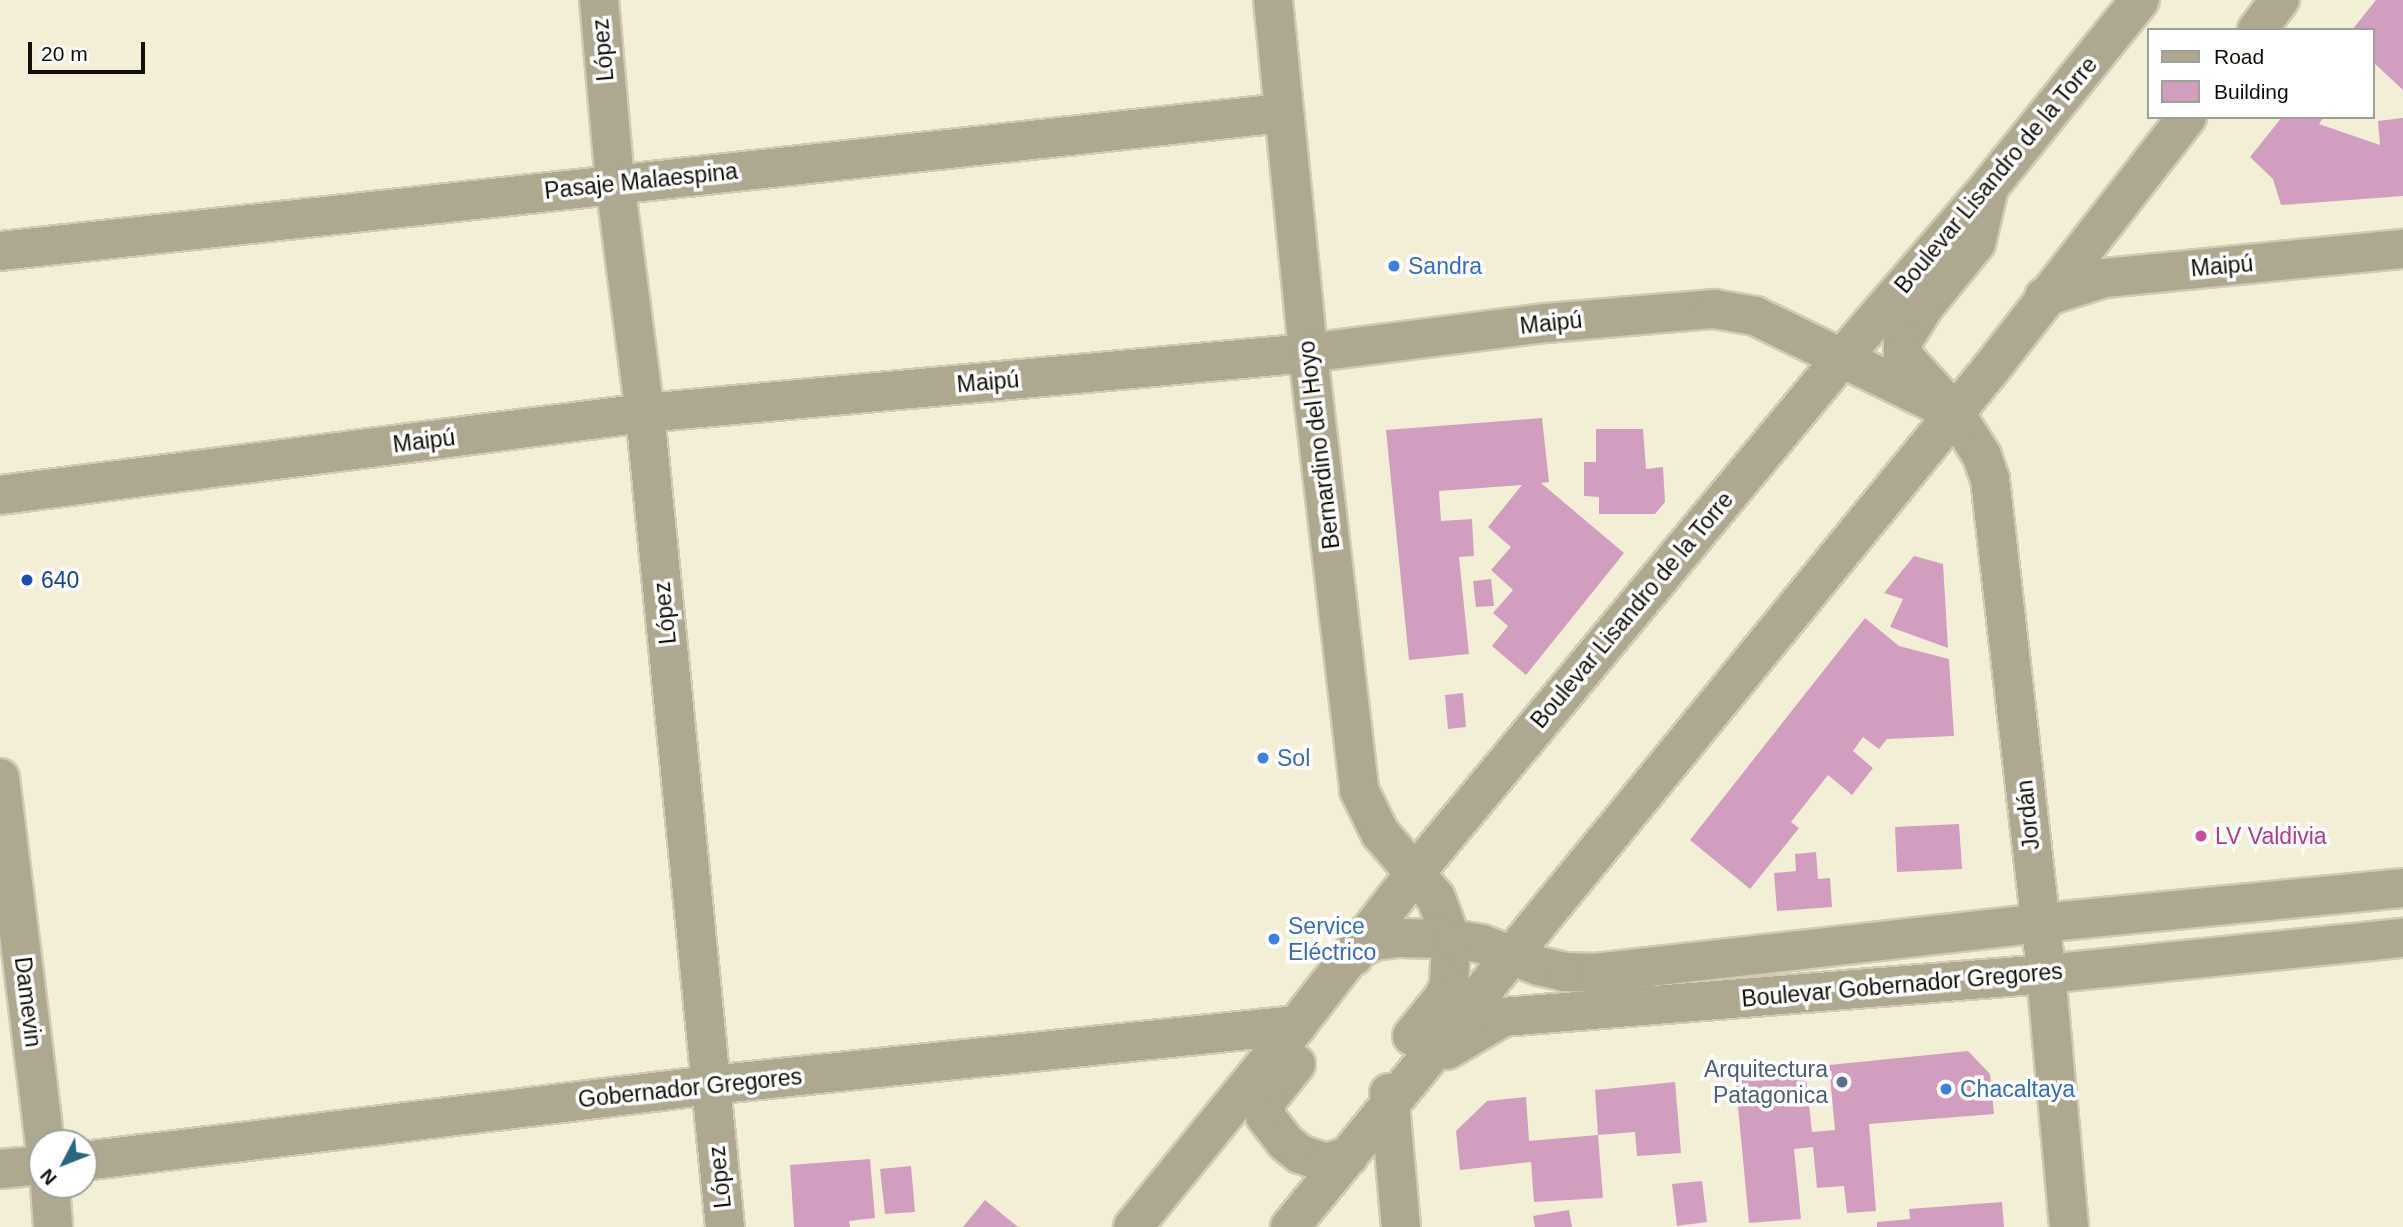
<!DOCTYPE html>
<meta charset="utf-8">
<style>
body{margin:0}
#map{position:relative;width:2403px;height:1227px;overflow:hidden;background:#f3efd6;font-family:Arial,sans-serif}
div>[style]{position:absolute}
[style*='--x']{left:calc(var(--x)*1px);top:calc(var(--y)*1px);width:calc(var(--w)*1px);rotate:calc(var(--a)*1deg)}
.building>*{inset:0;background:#d29ebf}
.roads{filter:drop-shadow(2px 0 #cfcbb5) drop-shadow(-2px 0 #cfcbb5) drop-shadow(0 2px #cfcbb5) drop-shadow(0 -2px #cfcbb5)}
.minor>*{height:38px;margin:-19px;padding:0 19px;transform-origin:19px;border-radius:19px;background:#afa890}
.dots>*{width:19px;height:19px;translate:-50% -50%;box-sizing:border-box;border:4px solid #fff;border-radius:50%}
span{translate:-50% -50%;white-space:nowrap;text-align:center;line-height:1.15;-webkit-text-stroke:7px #fff;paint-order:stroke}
.street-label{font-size:23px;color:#100f07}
.shop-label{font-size:23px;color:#366cbe}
.left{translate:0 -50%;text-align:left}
.transit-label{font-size:23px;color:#164399}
.hotel-label{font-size:23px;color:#b23c85}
.service-label{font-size:23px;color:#4e5e75}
.right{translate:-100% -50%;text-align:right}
.legend{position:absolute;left:2147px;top:28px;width:228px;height:91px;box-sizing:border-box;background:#fff;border:2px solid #9f9f9c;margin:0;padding:9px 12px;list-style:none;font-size:21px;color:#100f07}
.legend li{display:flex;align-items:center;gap:14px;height:35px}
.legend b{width:35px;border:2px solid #9f9f9c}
.north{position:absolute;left:28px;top:1129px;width:70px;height:70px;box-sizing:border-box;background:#fff;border:2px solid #9f9f9c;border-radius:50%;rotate:228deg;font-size:19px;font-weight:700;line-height:28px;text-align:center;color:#100f07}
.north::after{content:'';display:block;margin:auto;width:24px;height:32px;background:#28677c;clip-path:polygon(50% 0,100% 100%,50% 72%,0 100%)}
.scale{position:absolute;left:28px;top:42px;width:117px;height:32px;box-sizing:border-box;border:4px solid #100f07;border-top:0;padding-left:9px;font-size:21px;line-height:24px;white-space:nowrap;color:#100f07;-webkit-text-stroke:5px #fff;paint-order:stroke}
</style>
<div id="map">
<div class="building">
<div style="clip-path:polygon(2376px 0,2403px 0,2403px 90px,2373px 62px,2373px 30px,2352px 30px)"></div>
<div style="clip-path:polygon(2282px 117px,2324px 117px,2319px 124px,2380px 145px,2378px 121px,2403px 118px,2403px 196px,2281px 205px,2273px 179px,2250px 157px)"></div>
<div style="clip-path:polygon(1542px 418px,1549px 482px,1541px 483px,1624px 553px,1526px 675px,1492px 646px,1508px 626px,1493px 613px,1513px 590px,1491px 570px,1511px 547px,1488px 527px,1522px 485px,1439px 491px,1441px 521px,1472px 519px,1474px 556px,1459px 557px,1469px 654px,1409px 660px,1386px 430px)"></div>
<div style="clip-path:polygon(1596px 429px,1643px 429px,1646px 469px,1663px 467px,1665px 502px,1655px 514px,1599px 514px,1599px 497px,1584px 496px,1584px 462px,1596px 462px)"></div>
<div style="clip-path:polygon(1914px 556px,1943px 564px,1948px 648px,1890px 627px,1903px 599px,1884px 593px)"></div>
<div style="clip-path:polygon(1491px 579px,1494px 606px,1476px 607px,1473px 581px)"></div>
<div style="clip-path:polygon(1865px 618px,1899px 646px,1949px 659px,1954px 736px,1887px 739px,1879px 749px,1863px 737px,1853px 751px,1873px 768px,1852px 795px,1828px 775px,1791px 822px,1799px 828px,1750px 889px,1690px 840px)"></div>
<div style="clip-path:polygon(1463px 693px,1466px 727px,1448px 729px,1445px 695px)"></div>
<div style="clip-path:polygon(1959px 824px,1962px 869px,1897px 872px,1895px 827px)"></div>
<div style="clip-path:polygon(1816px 852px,1818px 879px,1830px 878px,1832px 907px,1777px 911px,1774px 873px,1796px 871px,1795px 854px)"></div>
<div style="clip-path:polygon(1968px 1051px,1990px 1074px,1994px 1114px,1869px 1124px,1876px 1211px,1847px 1213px,1844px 1186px,1817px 1188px,1813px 1147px,1794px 1149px,1801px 1219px,1749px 1223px,1735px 1075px,1805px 1068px,1812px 1132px,1835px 1130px,1829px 1065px)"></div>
<div style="clip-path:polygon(1675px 1082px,1681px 1153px,1637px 1156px,1635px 1132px,1598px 1135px,1595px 1090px)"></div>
<div style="clip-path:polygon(1526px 1097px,1529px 1141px,1598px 1135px,1603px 1198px,1534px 1202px,1531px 1162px,1460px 1170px,1456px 1131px,1487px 1101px)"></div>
<div style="clip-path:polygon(870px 1159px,875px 1218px,849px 1221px,850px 1227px,794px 1227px,790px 1165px)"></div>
<div style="clip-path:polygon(911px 1166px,915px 1212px,885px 1214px,880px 1169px)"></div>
<div style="clip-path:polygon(1702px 1181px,1707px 1222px,1677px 1226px,1672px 1184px)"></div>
<div style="clip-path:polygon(985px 1200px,1018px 1227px,963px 1227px)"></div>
<div style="clip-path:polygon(2002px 1202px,2004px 1227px,1877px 1227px,1877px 1222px,1910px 1219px,1909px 1209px)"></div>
<div style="clip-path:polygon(1569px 1210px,1572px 1227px,1535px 1227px,1533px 1216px)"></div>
</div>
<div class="roads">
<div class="minor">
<div style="--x:599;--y:0;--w:184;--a:85"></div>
<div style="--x:615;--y:183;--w:232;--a:82.6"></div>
<div style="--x:645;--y:413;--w:818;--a:84.39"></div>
<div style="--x:1273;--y:0;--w:355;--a:84.3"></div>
<div style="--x:1308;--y:353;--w:440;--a:83.3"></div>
<div style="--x:1359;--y:790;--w:48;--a:64"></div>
<div style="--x:1380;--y:833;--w:86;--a:49.3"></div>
<div style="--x:1436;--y:898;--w:44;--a:69.9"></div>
<div style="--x:1451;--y:939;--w:47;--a:92.4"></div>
<div style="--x:1449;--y:986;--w:13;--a:117"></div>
<div style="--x:1443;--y:998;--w:49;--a:129.2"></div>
<div style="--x:2257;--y:30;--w:38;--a:-53"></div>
<div style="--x:1988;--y:192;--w:52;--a:103.2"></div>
<div style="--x:1976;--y:243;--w:82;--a:129.1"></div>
<div style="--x:1924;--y:307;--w:39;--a:122"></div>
<div style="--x:1903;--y:340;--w:16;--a:90"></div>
<div style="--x:1903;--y:356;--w:77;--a:47.6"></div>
<div style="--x:1955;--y:413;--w:51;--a:57.9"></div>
<div style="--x:1982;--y:456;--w:24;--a:71"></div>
<div style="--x:1990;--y:479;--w:498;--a:83.5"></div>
<div style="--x:2046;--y:974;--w:254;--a:84.8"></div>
<div style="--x:0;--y:251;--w:1290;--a:-6.14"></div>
<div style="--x:2044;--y:297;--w:64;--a:-17.3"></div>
<div style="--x:2105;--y:278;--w:299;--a:-5.6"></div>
<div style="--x:0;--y:495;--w:650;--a:-7.25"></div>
<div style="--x:645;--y:413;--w:666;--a:-5.17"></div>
<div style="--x:1308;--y:353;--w:240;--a:-7.2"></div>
<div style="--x:1546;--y:323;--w:169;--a:-4.8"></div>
<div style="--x:1714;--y:309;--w:42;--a:9.7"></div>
<div style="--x:1755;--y:316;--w:222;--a:25.9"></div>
<div style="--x:0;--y:778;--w:368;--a:83"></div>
<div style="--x:1354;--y:956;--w:5;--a:-79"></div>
<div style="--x:1355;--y:951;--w:21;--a:-28"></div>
<div style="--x:1374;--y:941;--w:25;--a:-7"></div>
<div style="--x:1399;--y:938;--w:52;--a:1.1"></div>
<div style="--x:1451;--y:939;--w:31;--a:9"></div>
<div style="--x:1482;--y:944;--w:61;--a:21.1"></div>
<div style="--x:1539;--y:966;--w:27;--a:13"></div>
<div style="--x:1565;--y:972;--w:30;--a:2"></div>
<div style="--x:1595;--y:973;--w:448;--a:-6.4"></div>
<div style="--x:2040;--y:923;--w:365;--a:-5.5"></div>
<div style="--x:1447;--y:1050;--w:65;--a:-30.5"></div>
<div style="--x:1503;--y:1017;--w:545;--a:-4.53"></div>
<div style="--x:2046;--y:974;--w:359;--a:-5.8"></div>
<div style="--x:1296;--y:1064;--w:46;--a:128.9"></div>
<div style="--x:1267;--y:1100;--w:16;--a:97"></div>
<div style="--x:1265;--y:1116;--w:33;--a:52"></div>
<div style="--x:1285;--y:1142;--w:19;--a:39"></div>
<div style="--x:1300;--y:1154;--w:28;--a:19"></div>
<div style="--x:1326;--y:1163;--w:24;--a:-17"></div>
<div style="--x:1389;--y:1093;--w:135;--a:84.9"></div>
<div style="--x:84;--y:1161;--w:632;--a:-6.91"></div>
<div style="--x:711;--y:1085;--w:589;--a:-5.85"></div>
<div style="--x:0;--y:1169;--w:42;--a:-5.4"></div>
<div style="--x:50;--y:1185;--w:42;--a:85.9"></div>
<div style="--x:1133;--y:1227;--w:260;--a:-50.9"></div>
<div style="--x:1297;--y:1025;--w:192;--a:-52.2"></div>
<div style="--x:1415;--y:873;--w:669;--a:-50.34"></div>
<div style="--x:1842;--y:358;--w:225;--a:-49.3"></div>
<div style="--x:1989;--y:187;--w:240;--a:-51.1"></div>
<div style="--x:1290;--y:1227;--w:1107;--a:-50.76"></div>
<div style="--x:1990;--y:370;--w:321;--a:-52.1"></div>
</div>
</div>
<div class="dots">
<div style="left:1394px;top:266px;background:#3f7fe0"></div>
<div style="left:27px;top:580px;background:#1a4fb4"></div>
<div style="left:1263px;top:758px;background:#3f7fe0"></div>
<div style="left:2201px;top:836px;background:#d1479c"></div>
<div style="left:1274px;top:939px;background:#3f7fe0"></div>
<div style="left:1842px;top:1082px;background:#5c6f8a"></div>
<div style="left:1946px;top:1089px;background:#3f7fe0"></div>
</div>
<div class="street-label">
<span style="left:603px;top:50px;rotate:-95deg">López</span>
<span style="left:1996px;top:175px;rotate:-50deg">Boulevar Lisandro de la Torre</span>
<span style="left:641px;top:181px;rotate:-6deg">Pasaje Malaespina</span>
<span style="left:2222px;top:266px;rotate:-5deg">Maipú</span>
<span style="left:1551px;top:323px;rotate:-6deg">Maipú</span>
<span style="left:988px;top:382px;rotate:-5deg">Maipú</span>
<span style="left:424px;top:441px;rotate:-7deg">Maipú</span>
<span style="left:1319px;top:445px;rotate:-97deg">Bernardino del Hoyo</span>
<span style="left:1632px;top:610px;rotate:-50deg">Boulevar Lisandro de la Torre</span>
<span style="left:665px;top:613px;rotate:-96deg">López</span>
<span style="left:2028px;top:815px;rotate:-96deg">Jordán</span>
<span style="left:1902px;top:985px;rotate:-5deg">Boulevar Gobernador Gregores</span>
<span style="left:28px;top:1002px;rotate:83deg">Damevin</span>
<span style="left:690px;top:1088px;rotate:-6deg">Gobernador Gregores</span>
<span style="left:720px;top:1177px;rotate:-96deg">López</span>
</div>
<div class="shop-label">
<span class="left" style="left:1408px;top:266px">Sandra</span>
<span class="left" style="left:1277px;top:758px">Sol</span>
<span class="left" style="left:1288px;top:939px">Service<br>Eléctrico</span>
<span class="left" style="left:1960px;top:1089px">Chacaltaya</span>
</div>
<div class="transit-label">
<span class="left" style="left:41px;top:580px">640</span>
</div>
<div class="hotel-label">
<span class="left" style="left:2215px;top:836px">LV Valdivia</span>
</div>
<div class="service-label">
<span class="right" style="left:1828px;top:1082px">Arquitectura<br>Patagonica</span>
</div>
<ul class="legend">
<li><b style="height:9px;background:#afa890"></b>Road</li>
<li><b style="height:19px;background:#d29ebf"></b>Building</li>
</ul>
<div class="north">N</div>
<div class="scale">20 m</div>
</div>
